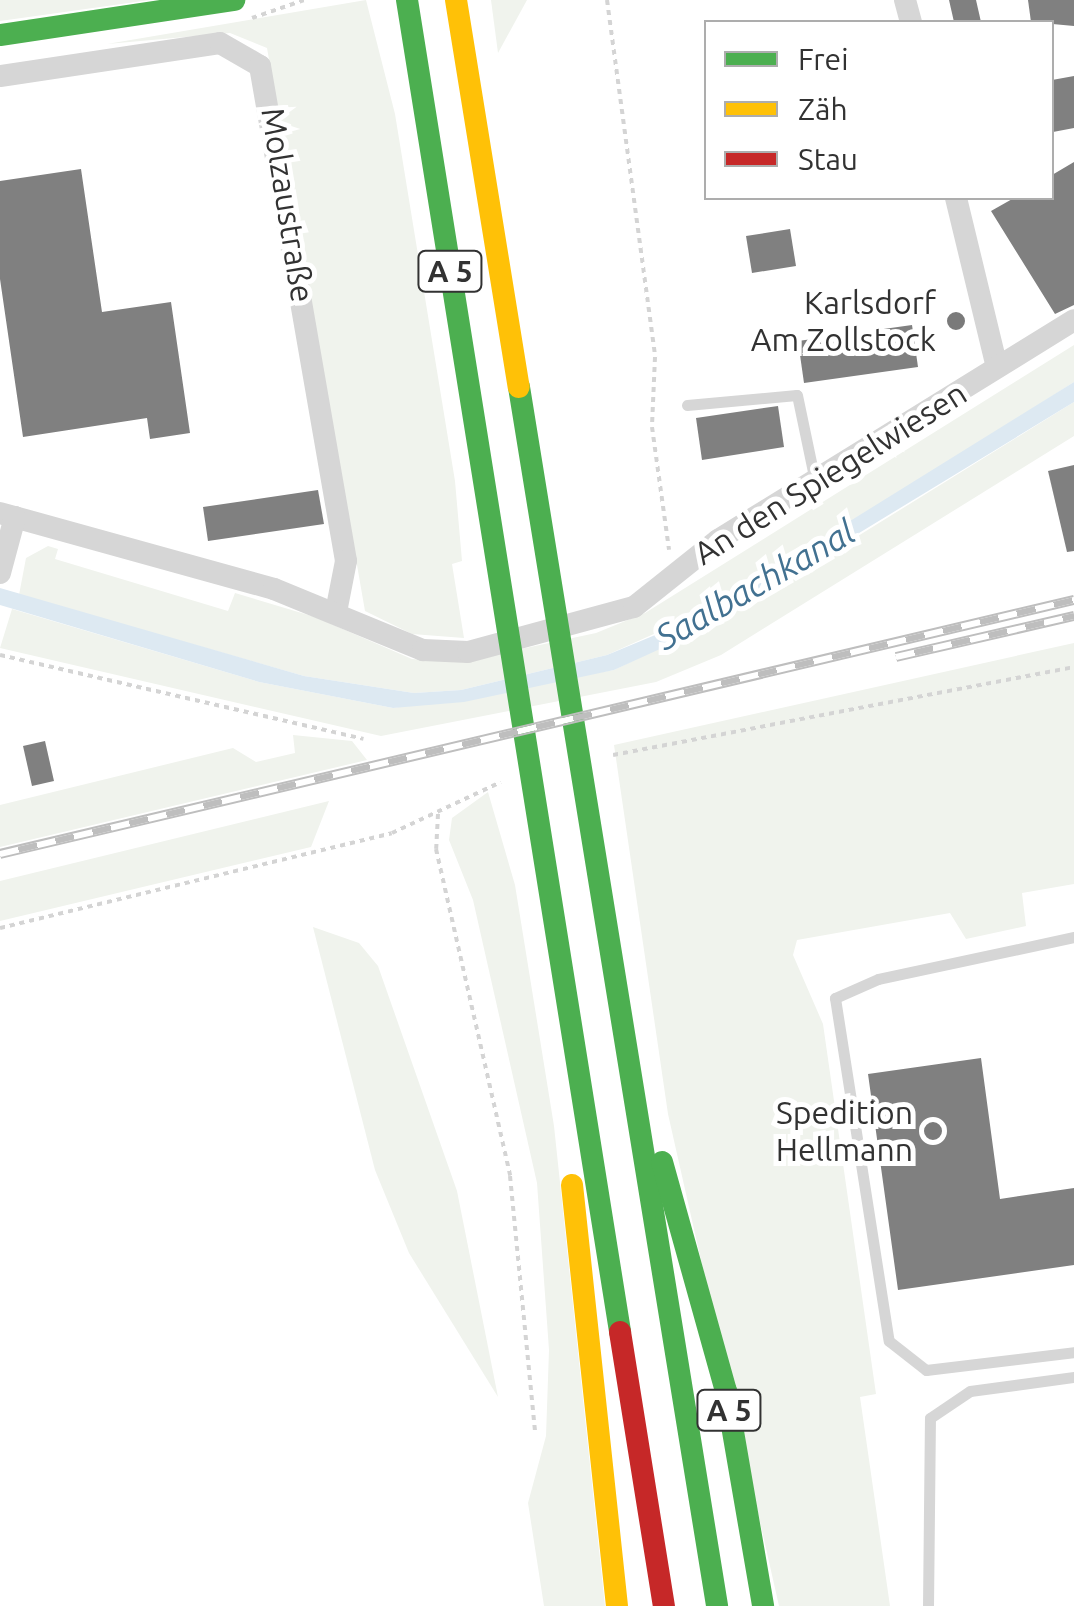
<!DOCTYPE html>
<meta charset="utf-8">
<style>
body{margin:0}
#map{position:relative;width:1074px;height:1606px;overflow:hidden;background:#fff;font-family:Ubuntu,sans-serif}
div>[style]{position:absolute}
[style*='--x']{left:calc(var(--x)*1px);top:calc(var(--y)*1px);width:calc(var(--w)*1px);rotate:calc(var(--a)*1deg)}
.green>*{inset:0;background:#f0f3ed}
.water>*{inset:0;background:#dde9f2}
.building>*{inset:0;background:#808080}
.path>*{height:4px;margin-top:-2px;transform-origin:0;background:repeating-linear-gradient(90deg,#d4d4d4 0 5px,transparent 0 10px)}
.lane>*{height:11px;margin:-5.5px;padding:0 5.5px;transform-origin:5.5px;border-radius:5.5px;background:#d6d6d6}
.street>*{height:22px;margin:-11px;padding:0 11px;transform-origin:11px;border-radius:11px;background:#d6d6d6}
.fast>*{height:22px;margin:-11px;padding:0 11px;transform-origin:11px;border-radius:11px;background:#4caf50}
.slow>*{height:22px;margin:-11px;padding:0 11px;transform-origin:11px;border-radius:11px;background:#ffc107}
.jam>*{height:22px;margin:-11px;padding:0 11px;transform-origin:11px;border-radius:11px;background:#c62828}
.rail>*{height:10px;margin-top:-5px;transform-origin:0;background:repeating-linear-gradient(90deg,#fff 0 19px,#bebebe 0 38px);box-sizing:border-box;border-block:2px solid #bebebe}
.dots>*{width:28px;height:28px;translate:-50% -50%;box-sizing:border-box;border:5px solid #fff;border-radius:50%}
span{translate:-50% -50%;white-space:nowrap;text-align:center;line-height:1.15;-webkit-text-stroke:10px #fff;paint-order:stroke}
.shield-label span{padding:2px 8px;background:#fff;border:2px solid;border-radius:8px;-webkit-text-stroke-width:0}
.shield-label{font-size:30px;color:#323232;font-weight:700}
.street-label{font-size:32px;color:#323232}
.poi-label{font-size:32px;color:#323232}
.right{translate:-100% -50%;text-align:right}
.water-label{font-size:35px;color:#427191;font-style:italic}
.legend{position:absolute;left:704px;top:20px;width:350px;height:180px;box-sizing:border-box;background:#fff;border:2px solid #adadad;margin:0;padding:12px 18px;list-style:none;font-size:30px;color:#323232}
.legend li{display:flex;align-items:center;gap:20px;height:50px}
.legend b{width:50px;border:2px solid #adadad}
</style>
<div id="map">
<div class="green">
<div style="clip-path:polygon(0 0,150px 0,0 21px)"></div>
<div style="clip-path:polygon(366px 0,395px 114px,455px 481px,462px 561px,452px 564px,464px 638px,412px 634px,365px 611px,267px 48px,230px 33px,107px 44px)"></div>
<div style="clip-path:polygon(491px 0,527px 0,498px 53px)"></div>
<div style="clip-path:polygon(1074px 345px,1074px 382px,736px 597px,607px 655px,461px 690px,414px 693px,304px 676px,19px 595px,26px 558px,48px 546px,58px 549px,55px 559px,228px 611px,235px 593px,315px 617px,412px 659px,460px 662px,596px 633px,645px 613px)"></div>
<div style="clip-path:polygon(1074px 402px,1074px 436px,721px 655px,656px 682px,381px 736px,0 648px,12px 609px,259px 682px,393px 708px,614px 670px,742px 608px)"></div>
<div style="clip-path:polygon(1074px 643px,1074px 884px,1022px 893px,1026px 926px,966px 939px,950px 913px,797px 940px,793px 955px,823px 1024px,876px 1394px,860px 1397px,890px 1606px,779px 1606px,668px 1114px,614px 745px)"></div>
<div style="clip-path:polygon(293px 735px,352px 741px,367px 760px,0 847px,0 805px,233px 748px,256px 762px,295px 753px)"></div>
<div style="clip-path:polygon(488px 792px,515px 885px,554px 1126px,605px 1606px,544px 1606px,528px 1503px,546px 1436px,549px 1350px,537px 1183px,473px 900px,449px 840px,452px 818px)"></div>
<div style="clip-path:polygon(329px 801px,311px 847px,0 921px,0 881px)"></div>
<div style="clip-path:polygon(313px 927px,359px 943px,378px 966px,457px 1191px,498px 1397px,409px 1253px,375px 1170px)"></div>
</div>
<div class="water">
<div style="clip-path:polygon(1074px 382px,1074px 402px,695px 633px,614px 670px,464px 702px,393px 708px,259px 682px,0 605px,0 588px,304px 676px,414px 693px,461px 690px,607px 655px,689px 621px)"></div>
</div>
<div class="building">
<div style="clip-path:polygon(949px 0,976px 0,981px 22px,954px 22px)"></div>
<div style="clip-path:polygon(1028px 0,1074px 0,1074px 26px,1031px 22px)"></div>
<div style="clip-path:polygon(1074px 76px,1074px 128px,1053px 132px,1052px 80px)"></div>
<div style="clip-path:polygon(1074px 162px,1074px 305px,1055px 314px,991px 211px,1014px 198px,1052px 198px,1052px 175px)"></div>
<div style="clip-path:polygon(81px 169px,102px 312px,171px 302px,190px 433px,150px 439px,147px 418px,23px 437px,0 279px,0 181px)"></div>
<div style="clip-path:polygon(790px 229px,796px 266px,752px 273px,746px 236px)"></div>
<div style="clip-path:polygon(912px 325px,918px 367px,804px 383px,798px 341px)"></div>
<div style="clip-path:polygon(778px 406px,784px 447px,702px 460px,696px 418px)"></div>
<div style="clip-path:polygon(1074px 465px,1074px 551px,1067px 552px,1048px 471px)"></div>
<div style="clip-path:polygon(318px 490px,324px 524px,208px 541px,203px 507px)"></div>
<div style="clip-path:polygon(45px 741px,54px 781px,32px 786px,23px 746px)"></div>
<div style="clip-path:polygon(981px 1058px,1000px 1199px,1074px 1188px,1074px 1265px,898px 1290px,868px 1074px)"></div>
</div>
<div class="path">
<div style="--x:607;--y:0;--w:360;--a:82.3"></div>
<div style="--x:655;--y:357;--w:70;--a:92.5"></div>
<div style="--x:652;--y:427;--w:124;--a:82.1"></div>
<div style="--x:252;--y:18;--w:55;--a:-19.1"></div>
<div style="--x:0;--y:655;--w:373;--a:13"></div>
<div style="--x:613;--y:755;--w:469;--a:-10.8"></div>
<div style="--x:438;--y:814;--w:35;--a:93"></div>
<div style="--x:436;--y:849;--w:335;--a:77.2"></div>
<div style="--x:510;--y:1176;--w:257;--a:84.4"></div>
<div style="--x:0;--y:928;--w:403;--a:-13.6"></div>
<div style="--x:392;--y:833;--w:120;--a:-25.1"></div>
</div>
<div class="lane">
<div style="--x:687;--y:405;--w:110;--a:-5.2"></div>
<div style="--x:797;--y:395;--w:88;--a:78.2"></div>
<div style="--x:1074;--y:937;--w:200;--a:167.9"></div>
<div style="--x:878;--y:979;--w:47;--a:156.2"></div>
<div style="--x:835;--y:998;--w:347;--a:81.1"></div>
<div style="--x:889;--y:1341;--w:47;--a:38.1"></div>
<div style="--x:926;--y:1370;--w:149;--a:-6.9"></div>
<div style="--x:928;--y:1606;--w:188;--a:-89.4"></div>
<div style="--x:930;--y:1418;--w:48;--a:-34"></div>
<div style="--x:970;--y:1391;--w:105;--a:-7.7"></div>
</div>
<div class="street">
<div style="--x:905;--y:0;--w:23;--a:75"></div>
<div style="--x:0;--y:76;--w:222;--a:-8.5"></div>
<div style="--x:220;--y:43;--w:46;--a:29.9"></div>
<div style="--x:260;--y:66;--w:502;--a:80.14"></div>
<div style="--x:346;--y:561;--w:52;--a:101.1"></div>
<div style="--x:956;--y:198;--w:174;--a:76.4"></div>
<div style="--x:0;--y:513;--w:284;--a:15.5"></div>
<div style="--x:274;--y:589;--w:161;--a:22.3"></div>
<div style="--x:423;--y:650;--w:45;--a:2.5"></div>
<div style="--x:468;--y:652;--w:172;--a:-15.2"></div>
<div style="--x:634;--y:607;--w:107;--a:-38.6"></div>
<div style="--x:718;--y:540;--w:418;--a:-31.7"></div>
<div style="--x:0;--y:573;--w:58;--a:-75"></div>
</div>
<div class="fast">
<div style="--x:407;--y:0;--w:1349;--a:80.91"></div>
<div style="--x:0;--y:35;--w:237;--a:-8.5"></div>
<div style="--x:519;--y:387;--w:1235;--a:80.77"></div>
<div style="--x:662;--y:1162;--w:238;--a:74.4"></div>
<div style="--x:726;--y:1391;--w:218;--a:80.2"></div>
</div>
<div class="slow">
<div style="--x:456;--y:0;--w:392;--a:80.8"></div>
<div style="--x:572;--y:1185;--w:423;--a:83.9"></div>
</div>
<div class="jam">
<div style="--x:620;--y:1332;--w:278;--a:80.9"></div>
</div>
<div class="rail">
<div style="--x:896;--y:657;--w:183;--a:-13"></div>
<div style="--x:0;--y:854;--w:1104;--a:-13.31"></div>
</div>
<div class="dots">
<div style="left:956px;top:321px;background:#7a7a7a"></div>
<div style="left:933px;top:1131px;background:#7a7a7a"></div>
</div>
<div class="shield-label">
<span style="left:450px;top:271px">A 5</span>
<span style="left:729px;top:1410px">A 5</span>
</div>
<div class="street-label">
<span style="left:288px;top:205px;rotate:81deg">Molzaustraße</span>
<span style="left:830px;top:473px;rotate:-32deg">An den Spiegelwiesen</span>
</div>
<div class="poi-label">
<span class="right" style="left:936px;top:321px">Karlsdorf<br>Am Zollstock</span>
<span class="right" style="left:913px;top:1131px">Spedition<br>Hellmann</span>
</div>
<div class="water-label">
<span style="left:755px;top:584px;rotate:-30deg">Saalbachkanal</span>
</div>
<ul class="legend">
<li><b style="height:12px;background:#4caf50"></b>Frei</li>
<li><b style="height:12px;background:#ffc107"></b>Zäh</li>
<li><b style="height:12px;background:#c62828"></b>Stau</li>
</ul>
</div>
